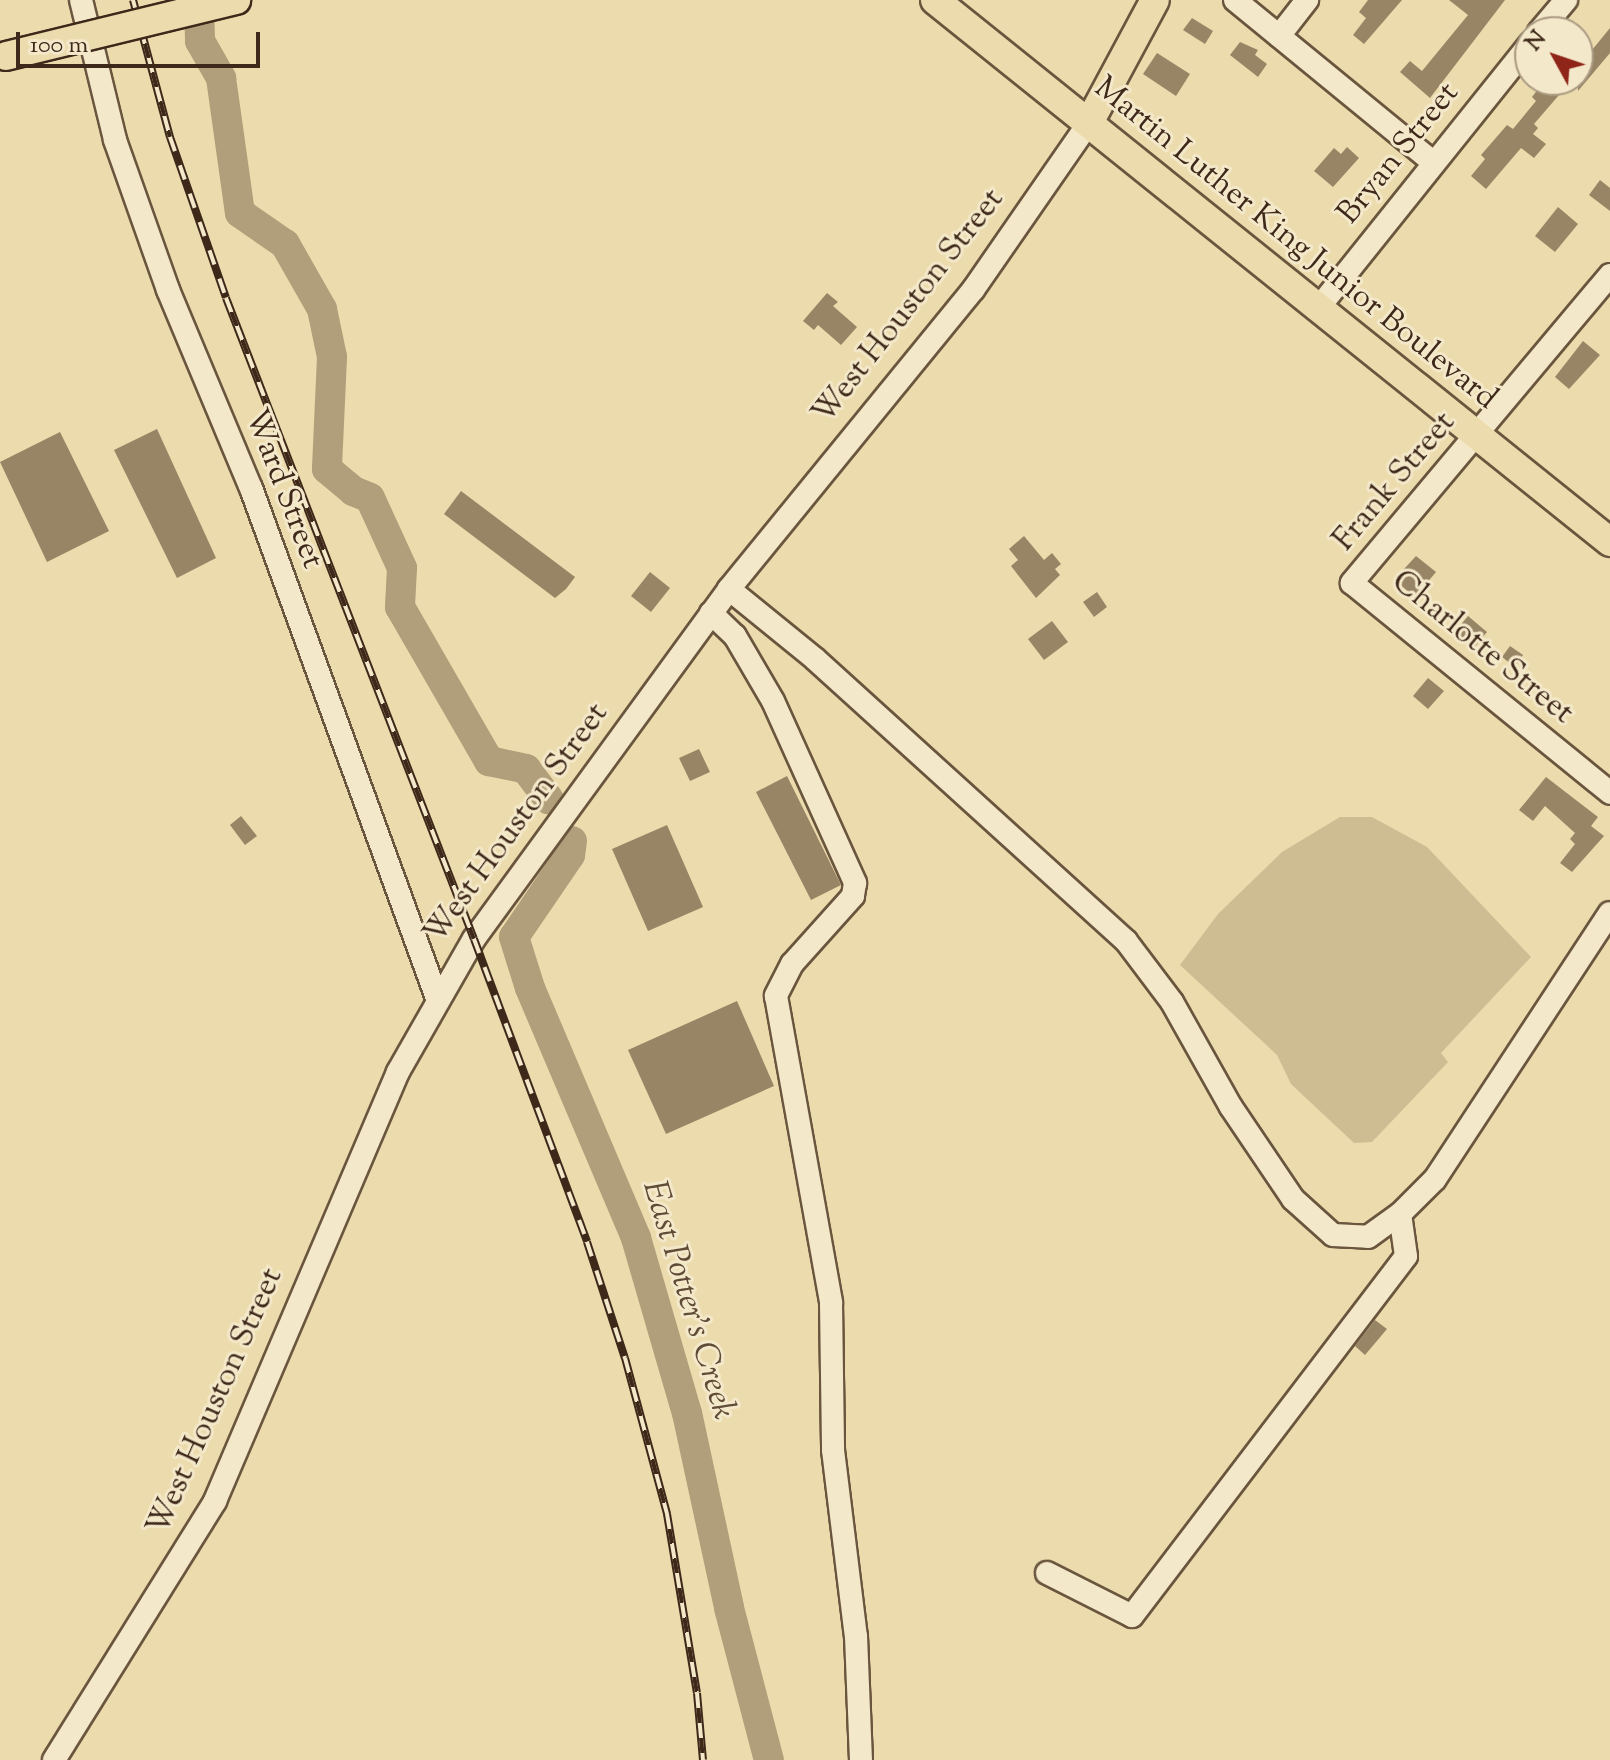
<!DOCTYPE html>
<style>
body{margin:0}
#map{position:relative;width:1610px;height:1760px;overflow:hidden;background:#ecdbac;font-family:"Sorts Mill Goudy",serif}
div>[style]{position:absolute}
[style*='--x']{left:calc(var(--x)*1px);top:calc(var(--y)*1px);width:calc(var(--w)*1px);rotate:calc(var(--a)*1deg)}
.green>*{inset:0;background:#cebd93}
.river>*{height:30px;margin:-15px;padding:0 15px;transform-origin:15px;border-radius:15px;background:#b19e7a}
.building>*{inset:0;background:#988566}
.roads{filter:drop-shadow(2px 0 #6a553e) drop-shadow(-2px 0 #6a553e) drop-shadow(0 2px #6a553e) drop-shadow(0 -2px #6a553e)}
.minor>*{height:22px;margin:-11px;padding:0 11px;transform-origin:11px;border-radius:11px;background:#f3e8c9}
.major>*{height:28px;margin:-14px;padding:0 14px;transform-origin:14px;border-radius:14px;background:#ecdbac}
.rail>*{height:8px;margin-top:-4px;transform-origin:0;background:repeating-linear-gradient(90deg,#f3e8c9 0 15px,#3e281a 0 30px);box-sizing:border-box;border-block:2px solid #3e281a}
.bridges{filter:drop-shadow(2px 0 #3e281a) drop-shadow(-2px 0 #3e281a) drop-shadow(0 2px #3e281a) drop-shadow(0 -2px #3e281a)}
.major-bridge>*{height:28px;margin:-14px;padding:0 14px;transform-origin:14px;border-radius:14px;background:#ecdbac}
span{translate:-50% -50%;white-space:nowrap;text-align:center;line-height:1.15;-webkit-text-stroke:6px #f3e8c9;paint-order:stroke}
.street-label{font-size:32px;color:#3e281a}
.water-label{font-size:34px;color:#604b37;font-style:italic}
.north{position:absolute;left:1514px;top:16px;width:80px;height:80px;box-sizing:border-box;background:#f3e8c9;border:2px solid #ab9b83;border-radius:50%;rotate:310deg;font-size:22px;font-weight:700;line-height:32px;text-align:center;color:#3e281a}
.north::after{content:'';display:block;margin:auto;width:28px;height:36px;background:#8f2418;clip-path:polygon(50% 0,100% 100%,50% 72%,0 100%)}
.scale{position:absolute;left:16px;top:32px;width:244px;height:36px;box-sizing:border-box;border:4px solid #3e281a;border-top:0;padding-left:10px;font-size:24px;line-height:28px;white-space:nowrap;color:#3e281a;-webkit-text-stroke:6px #f3e8c9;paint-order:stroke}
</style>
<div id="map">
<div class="green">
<div style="clip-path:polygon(1340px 817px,1372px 817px,1427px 847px,1531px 957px,1441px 1053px,1448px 1062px,1372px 1142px,1354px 1143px,1291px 1084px,1277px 1055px,1180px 965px,1218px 914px,1282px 852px)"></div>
</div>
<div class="river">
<div style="--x:199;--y:0;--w:41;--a:88.6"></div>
<div style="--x:200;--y:41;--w:43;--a:60.4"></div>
<div style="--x:221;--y:78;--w:136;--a:82"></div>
<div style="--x:240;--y:213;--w:55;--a:34.6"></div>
<div style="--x:285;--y:244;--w:75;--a:60.4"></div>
<div style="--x:322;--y:309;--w:49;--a:78.2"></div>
<div style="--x:332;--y:357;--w:112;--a:92.6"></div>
<div style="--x:327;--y:469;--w:34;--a:40"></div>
<div style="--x:353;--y:491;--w:18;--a:22"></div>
<div style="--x:370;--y:498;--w:77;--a:65.4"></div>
<div style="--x:402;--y:568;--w:39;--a:93"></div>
<div style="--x:400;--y:607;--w:178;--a:60"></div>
<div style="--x:489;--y:761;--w:38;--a:12"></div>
<div style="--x:526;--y:769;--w:38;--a:53"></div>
<div style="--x:572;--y:841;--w:14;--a:98"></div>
<div style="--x:570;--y:855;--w:99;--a:124.3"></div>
<div style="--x:514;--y:937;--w:53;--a:72.6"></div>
<div style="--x:530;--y:988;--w:272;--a:67"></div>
<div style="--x:636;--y:1238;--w:182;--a:73.8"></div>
<div style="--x:687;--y:1413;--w:199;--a:77.8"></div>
<div style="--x:729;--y:1608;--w:157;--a:75.3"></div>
</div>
<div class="building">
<div style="clip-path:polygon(1368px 0,1402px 0,1364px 44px,1353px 35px,1366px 18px,1359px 12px)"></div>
<div style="clip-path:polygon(1449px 0,1505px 0,1430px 98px,1400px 72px,1410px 61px,1422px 71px,1468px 15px)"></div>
<div style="clip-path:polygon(1192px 18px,1213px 31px,1205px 44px,1183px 30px)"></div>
<div style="clip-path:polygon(1610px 28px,1610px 53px,1578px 91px,1578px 38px,1592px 50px)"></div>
<div style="clip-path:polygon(1240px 42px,1258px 50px,1255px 55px,1267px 64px,1258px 77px,1230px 55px)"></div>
<div style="clip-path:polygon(1157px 53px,1190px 74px,1176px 96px,1143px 74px)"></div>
<div style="clip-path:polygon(1545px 80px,1572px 80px,1534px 124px,1538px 128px,1533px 134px,1546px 144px,1534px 158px,1521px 148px,1486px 189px,1471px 176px,1485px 159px,1481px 155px,1507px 125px,1513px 129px,1536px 101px,1532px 97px)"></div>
<div style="clip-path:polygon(1347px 147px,1359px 158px,1333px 187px,1314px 171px,1334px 148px,1341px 154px)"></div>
<div style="clip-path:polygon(1600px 180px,1610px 188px,1610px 211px,1589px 195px)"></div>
<div style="clip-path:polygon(1558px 207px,1578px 224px,1555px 252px,1535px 236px)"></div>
<div style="clip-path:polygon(827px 293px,838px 302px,833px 306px,857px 327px,841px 345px,818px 325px,814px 330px,803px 321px)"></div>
<div style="clip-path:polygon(1583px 341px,1600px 355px,1569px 389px,1555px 377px)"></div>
<div style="clip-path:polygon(157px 429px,216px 558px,177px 578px,114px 450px)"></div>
<div style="clip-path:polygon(60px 432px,109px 531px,47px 562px,0 462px)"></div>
<div style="clip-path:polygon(461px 491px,575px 577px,566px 589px,555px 598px,444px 514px)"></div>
<div style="clip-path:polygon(1024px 536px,1044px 560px,1052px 553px,1061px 564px,1055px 569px,1060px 575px,1036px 598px,1011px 566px,1018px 560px,1009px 549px)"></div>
<div style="clip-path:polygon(1416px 556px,1436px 572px,1415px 597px,1394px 580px)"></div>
<div style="clip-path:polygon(650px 572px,670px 588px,651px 612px,631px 596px)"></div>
<div style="clip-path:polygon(1097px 592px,1107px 607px,1094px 617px,1083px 602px)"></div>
<div style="clip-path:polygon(1468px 616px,1487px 632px,1473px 649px,1454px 633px)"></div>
<div style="clip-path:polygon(1052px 621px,1068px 642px,1044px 660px,1028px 639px)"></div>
<div style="clip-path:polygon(1510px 646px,1523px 655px,1515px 667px,1502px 657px)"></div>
<div style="clip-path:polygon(1428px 678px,1444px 691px,1428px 709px,1413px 696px)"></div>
<div style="clip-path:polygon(699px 749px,710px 772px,690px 781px,679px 758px)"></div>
<div style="clip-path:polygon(787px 776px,841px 885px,811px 900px,756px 792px)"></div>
<div style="clip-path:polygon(1546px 777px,1598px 817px,1591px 826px,1604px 836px,1572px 872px,1560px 863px,1575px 844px,1570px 839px,1575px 833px,1545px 806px,1533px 821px,1519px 810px)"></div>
<div style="clip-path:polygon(241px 816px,257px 836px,245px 845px,230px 825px)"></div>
<div style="clip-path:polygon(667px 825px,703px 907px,648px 931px,612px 849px)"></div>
<div style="clip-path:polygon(737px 1001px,774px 1086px,666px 1134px,628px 1050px)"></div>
<div style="clip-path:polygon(1375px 1320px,1387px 1329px,1365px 1355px,1355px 1346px)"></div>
</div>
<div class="roads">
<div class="minor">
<div style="--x:81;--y:0;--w:144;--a:76.3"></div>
<div style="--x:115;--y:140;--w:159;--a:70.5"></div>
<div style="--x:168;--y:290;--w:215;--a:67.3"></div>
<div style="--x:251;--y:488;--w:543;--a:69.96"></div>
<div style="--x:1235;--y:0;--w:256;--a:39.3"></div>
<div style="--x:1539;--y:32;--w:42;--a:-49.8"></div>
<div style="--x:1279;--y:36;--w:46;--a:-52.1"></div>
<div style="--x:1610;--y:275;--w:402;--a:130"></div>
<div style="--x:1352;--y:583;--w:333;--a:39.1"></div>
<div style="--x:1320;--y:306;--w:336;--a:-51.3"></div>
<div style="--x:729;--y:589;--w:111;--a:39.1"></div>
<div style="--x:815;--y:659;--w:420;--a:42.2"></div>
<div style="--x:1126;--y:941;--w:76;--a:53"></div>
<div style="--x:1172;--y:1002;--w:120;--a:60.7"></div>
<div style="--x:1231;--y:1107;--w:111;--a:56"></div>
<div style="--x:1293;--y:1199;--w:54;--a:42"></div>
<div style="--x:1333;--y:1235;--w:35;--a:3"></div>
<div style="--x:1368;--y:1237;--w:39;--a:-36"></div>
<div style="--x:1400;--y:1214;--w:49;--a:-45"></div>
<div style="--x:1435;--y:1179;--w:318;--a:-56.7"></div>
<div style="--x:711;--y:613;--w:33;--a:44"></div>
<div style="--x:735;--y:636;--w:75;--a:59.7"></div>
<div style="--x:773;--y:701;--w:200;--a:65.7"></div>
<div style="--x:855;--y:883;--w:13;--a:99"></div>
<div style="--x:853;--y:896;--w:91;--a:131.9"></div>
<div style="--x:792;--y:964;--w:36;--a:117"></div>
<div style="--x:776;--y:996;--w:312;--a:79.8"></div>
<div style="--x:831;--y:1303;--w:147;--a:89.2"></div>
<div style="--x:833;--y:1450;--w:187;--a:83"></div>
<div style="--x:856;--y:1636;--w:124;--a:87.7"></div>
<div style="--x:1047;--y:1573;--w:95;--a:26.8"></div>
<div style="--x:1132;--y:1616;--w:452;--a:-52.7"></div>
<div style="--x:1406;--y:1256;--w:42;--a:-98.1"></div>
<div style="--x:54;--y:1760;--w:305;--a:-58.1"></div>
<div style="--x:215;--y:1501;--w:466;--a:-66.9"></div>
<div style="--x:398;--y:1072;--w:153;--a:-60.3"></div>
<div style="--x:474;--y:939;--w:433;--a:-53.9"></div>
<div style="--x:729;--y:589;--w:386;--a:-50.8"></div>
<div style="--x:973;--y:290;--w:206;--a:-55.3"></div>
</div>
<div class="major">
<div style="--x:935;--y:0;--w:866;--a:38.76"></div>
<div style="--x:1090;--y:121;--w:137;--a:-61.8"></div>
</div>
</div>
<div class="rail">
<div style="--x:133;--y:0;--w:142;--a:74.9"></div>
<div style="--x:170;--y:137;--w:170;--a:70.8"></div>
<div style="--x:226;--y:298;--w:687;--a:68.85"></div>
<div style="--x:474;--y:939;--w:323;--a:69.5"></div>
<div style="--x:587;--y:1242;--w:122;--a:71.9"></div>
<div style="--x:625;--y:1358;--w:162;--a:74.9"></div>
<div style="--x:667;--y:1514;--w:181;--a:80.5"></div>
<div style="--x:697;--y:1693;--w:67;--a:84.9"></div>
</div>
<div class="bridges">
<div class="major-bridge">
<div style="--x:6;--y:56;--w:237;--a:-13.7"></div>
</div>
</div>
<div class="street-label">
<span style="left:1399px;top:154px;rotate:-51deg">Bryan Street</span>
<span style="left:1295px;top:244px;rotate:39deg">Martin Luther King Junior Boulevard</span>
<span style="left:909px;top:307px;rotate:-52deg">West Houston Street</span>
<span style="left:1395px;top:482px;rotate:-50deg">Frank Street</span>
<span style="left:283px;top:489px;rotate:69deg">Ward Street</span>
<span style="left:1482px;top:648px;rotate:39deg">Charlotte Street</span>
<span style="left:517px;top:824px;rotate:-54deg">West Houston Street</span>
<span style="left:216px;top:1402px;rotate:-66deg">West Houston Street</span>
</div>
<div class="water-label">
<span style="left:688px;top:1300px;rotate:73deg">East Potter's Creek</span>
</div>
<div class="north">N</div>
<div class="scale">100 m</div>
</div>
